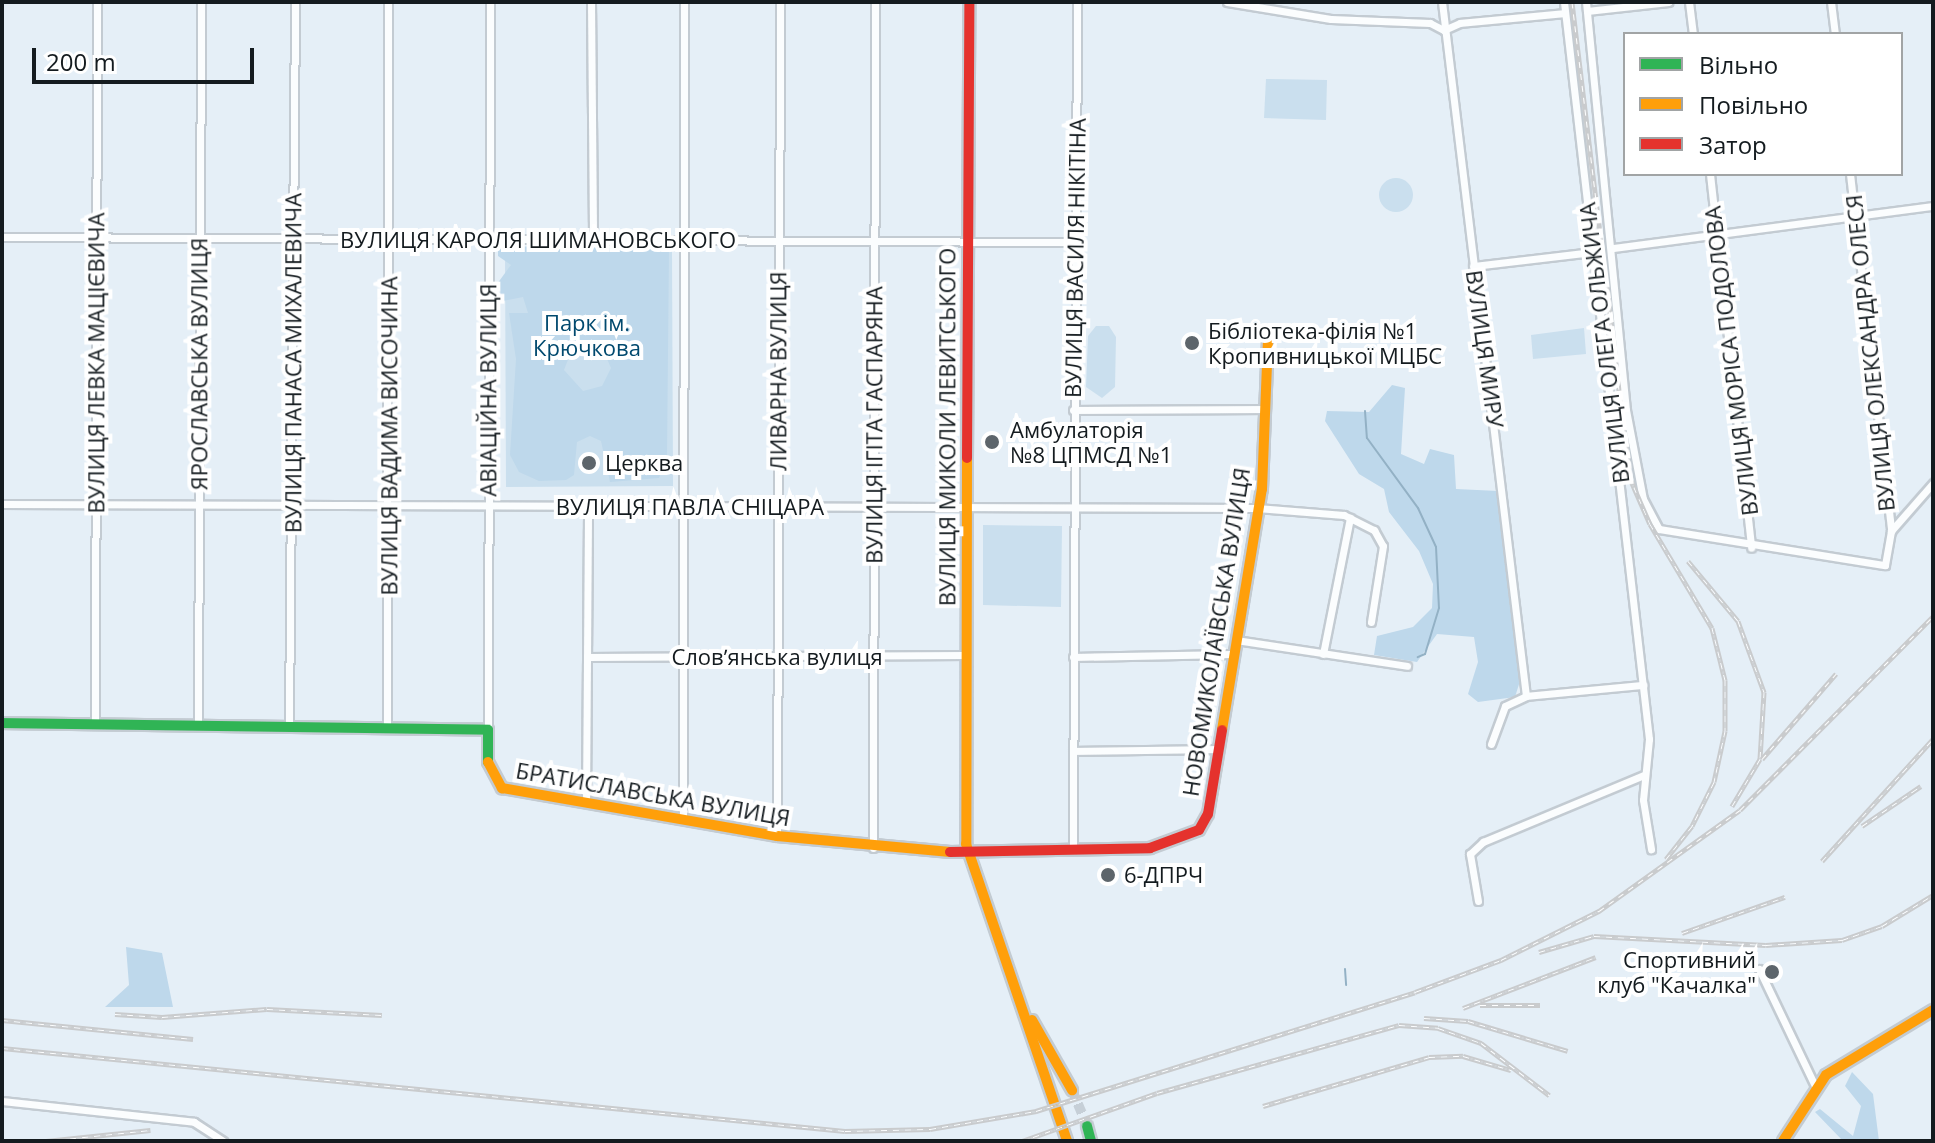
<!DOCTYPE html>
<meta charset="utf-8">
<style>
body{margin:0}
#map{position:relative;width:1935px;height:1143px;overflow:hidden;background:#e5eff7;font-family:"Open Sans",sans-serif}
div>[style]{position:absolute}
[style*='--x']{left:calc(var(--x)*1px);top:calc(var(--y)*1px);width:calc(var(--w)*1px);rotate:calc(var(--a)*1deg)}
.green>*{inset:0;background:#cadfee}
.round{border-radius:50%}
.forest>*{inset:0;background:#bed8eb}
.stream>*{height:2px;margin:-1px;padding:0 1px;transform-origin:1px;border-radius:1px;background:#93b1c5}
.secondary-tunnel>*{height:10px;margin-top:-5px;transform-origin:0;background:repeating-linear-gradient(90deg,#c6cfd7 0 10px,transparent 0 15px)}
.roads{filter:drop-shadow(2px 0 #c3cbd2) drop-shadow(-2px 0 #c3cbd2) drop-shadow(0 2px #c3cbd2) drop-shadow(0 -2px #c3cbd2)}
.street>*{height:7px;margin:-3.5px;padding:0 3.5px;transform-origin:3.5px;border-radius:3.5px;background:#fbfdfe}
.fast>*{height:10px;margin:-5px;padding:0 5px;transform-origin:5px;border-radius:5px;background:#30b455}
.slow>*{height:10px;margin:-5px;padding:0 5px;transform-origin:5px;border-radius:5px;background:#ff9f0a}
.jam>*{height:10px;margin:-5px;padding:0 5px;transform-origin:5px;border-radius:5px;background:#e5322d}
.rail>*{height:5px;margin-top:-2.5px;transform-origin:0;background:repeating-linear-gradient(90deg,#fff 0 6px,#c9cbcd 0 12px);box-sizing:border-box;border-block:2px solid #c9cbcd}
.dots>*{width:22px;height:22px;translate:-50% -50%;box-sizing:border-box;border:4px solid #fff;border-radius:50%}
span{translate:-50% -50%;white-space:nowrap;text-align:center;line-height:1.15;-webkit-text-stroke:8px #fff;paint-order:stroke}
.street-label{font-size:22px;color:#141b1f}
.park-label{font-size:22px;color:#01496e}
.poi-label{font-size:22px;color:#141b1f}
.left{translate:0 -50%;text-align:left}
.right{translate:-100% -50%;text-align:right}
.frame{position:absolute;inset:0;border:4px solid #141b1f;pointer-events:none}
.legend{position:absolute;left:1623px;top:32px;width:280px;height:144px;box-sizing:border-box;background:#fff;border:2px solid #a1a4a5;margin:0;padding:10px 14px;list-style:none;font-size:24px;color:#141b1f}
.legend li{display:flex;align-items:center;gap:16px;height:40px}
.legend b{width:40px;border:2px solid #a1a4a5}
.scale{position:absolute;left:32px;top:48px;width:222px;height:36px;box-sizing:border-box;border:4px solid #141b1f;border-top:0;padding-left:10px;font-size:24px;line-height:28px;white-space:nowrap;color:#141b1f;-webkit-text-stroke:6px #fff;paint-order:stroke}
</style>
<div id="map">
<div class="green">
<div style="clip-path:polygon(1266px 79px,1327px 80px,1326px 120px,1264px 118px)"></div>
<div class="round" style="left:1379px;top:178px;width:34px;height:34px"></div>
<div style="clip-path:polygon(505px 250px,672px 251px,673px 486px,506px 487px)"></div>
<div style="clip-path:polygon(1096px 326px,1109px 326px,1116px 337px,1115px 387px,1102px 398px,1086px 387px,1088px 336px)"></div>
<div style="clip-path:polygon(1584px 328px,1586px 354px,1533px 359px,1531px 335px)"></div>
<div style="clip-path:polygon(983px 525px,1062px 526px,1061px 607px,983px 605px)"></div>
</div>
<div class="forest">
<div style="clip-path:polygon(evenodd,498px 246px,669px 249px,667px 457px,659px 478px,610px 482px,601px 441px,590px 436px,577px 442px,574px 475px,566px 480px,539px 481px,519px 472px,510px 455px,516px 359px,509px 313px,528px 313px,523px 297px,498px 302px,497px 284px,511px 265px,498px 256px,498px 246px,589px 345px,604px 352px,611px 368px,602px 386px,583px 391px,564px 370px,571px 352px,589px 345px)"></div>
<div style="clip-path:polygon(1392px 385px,1405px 388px,1401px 454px,1424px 464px,1430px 449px,1454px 455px,1456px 489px,1498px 491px,1520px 681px,1515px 697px,1478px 702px,1468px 694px,1478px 662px,1474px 637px,1437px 634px,1417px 662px,1374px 655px,1377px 636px,1413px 627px,1432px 608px,1433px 584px,1419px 551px,1389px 512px,1384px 489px,1359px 474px,1325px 421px,1327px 411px,1369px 412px)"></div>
<div style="clip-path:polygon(126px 947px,162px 953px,173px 1007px,105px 1007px,129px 985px)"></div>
<div style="clip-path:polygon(1852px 1072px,1873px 1094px,1879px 1141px,1843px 1141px,1815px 1112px,1820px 1109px,1853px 1136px,1861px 1106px,1845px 1086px)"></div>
</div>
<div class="stream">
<div style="--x:1365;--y:411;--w:27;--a:86"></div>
<div style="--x:1367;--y:438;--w:87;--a:53.9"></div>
<div style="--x:1418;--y:508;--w:43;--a:65.2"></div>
<div style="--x:1436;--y:547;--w:61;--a:87.2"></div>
<div style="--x:1439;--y:608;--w:48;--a:106.9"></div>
<div style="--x:1425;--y:654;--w:8;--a:157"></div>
<div style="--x:1345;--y:969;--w:16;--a:86"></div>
</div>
<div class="secondary-tunnel">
<div style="--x:1072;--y:1090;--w:39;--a:67"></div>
</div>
<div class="roads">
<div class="street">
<div style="--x:591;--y:2;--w:239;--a:89.5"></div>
<div style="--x:1227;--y:2;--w:105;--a:9.3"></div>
<div style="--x:1331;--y:19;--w:99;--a:2.3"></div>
<div style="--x:1430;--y:23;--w:16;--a:27"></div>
<div style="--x:1442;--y:2;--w:699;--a:83.1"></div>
<div style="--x:1564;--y:2;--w:742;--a:83.42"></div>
<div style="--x:1649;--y:739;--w:61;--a:95.6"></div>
<div style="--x:1643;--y:800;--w:50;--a:80.7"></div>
<div style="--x:1586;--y:2;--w:410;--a:84.4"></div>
<div style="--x:1626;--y:410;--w:91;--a:79.2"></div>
<div style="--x:1643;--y:499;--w:34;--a:62"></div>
<div style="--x:1659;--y:529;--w:229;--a:9.1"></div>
<div style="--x:1885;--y:565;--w:35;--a:-80"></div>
<div style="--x:1891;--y:531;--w:64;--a:-48.8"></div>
<div style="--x:1689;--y:2;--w:32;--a:83"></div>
<div style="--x:1831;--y:2;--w:32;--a:83"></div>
<div style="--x:1587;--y:11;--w:82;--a:-6.3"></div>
<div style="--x:1444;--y:30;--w:17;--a:-24"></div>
<div style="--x:1460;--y:23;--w:105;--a:-5.4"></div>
<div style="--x:1710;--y:174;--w:376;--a:83.7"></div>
<div style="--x:1850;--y:174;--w:359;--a:83.4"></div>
<div style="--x:2;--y:237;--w:1073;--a:0.27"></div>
<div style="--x:1613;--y:248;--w:323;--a:-7.5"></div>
<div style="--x:1473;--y:266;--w:121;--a:-6.7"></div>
<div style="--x:1073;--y:410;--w:193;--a:-0.3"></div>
<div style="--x:2;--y:504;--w:1255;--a:0.18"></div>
<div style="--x:1257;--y:508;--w:87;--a:4.6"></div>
<div style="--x:1344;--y:515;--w:34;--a:27"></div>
<div style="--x:1374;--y:530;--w:18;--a:61"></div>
<div style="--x:1383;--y:546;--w:77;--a:99"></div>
<div style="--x:1236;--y:640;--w:173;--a:8.6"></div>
<div style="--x:1323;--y:654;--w:139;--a:-78.8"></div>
<div style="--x:587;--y:657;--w:379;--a:-0.3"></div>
<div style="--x:1073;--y:657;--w:159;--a:-1.1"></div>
<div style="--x:95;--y:724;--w:722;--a:-89.84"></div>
<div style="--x:289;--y:724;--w:722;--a:-89.52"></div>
<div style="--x:198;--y:725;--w:723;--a:-89.76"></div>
<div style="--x:387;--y:726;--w:724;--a:-89.92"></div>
<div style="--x:488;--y:730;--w:728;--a:-89.84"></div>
<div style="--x:1491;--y:744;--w:40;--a:-69.8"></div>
<div style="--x:1505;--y:706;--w:23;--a:-25"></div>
<div style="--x:1526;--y:696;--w:118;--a:-5.4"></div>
<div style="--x:1073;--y:751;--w:144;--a:-0.8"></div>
<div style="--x:586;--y:802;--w:295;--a:-89.6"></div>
<div style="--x:683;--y:818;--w:816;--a:-89.93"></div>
<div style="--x:777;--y:836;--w:834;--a:-89.79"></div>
<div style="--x:873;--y:848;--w:846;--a:-89.86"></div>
<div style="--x:1073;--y:850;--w:848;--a:-89.73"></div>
<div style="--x:1478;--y:901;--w:48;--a:-99.7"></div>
<div style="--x:1470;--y:854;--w:18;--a:-43"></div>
<div style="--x:1483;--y:842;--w:174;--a:-22.6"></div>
<div style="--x:1759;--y:969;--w:130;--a:64.4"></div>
<div style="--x:2;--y:1101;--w:193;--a:6.2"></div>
<div style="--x:194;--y:1122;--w:35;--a:33"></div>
</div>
<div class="fast">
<div style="--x:2;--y:723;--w:486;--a:0.8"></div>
<div style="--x:488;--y:730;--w:32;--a:90"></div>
<div style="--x:1087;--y:1126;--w:16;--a:75"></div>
</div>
<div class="slow">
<div style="--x:967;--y:458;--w:386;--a:90.1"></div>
<div style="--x:966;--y:844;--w:314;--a:71.2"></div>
<div style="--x:1222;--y:730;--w:244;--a:-80.6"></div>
<div style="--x:1262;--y:489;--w:148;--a:-87.7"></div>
<div style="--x:488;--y:762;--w:30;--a:62"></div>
<div style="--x:502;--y:788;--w:279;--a:9.9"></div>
<div style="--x:777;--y:836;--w:174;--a:5.3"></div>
<div style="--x:1032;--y:1020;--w:81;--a:60.3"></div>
<div style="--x:1783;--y:1141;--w:79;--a:-56.9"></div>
<div style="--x:1826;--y:1075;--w:125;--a:-31.3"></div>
</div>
<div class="jam">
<div style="--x:967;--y:458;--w:456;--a:-89.7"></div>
<div style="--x:950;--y:852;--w:200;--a:-1.1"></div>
<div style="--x:1150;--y:848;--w:52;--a:-20.2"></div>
<div style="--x:1199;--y:830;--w:18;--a:-61"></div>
<div style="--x:1208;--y:814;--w:85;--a:-80.5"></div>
</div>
</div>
<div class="rail">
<div style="--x:1572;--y:2;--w:477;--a:83.1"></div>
<div style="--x:1629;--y:476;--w:52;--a:66.4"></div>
<div style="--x:1650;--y:524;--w:121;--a:59.2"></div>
<div style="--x:1712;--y:628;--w:54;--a:76"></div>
<div style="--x:1725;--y:680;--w:51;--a:90"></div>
<div style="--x:1725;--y:731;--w:52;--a:102.2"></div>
<div style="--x:1714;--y:782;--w:49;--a:116.6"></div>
<div style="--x:1692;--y:826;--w:42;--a:128.2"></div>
<div style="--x:1688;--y:561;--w:78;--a:50.2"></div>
<div style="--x:1738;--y:621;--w:76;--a:69.9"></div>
<div style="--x:1764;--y:692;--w:67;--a:93.4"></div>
<div style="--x:1760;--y:759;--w:55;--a:120.8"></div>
<div style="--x:1762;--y:759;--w:113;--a:-49"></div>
<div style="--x:1862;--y:826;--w:71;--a:-34.1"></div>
<div style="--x:1822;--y:861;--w:165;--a:-47.7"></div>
<div style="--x:1682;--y:933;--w:109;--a:-19.3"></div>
<div style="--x:1539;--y:952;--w:57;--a:-16.2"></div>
<div style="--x:1594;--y:936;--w:172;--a:3"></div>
<div style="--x:1766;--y:945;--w:76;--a:-3.8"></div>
<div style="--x:1842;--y:940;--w:42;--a:-19.3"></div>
<div style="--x:1882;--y:926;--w:60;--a:-31.3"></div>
<div style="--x:1480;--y:1005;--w:60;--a:0"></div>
<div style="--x:1463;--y:1008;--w:142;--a:-21"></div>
<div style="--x:115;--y:1014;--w:47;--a:3.7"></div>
<div style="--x:162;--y:1017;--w:105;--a:-4.4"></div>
<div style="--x:267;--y:1009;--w:115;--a:3"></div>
<div style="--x:1424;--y:1018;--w:44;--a:3.9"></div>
<div style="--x:1468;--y:1021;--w:104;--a:16.7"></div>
<div style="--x:2;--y:1020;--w:192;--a:5.7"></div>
<div style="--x:2;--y:1048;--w:847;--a:5.62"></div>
<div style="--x:845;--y:1131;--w:85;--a:-1.3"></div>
<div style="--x:930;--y:1129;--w:108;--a:-9.6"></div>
<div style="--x:1036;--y:1111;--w:397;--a:-17.4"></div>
<div style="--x:1415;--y:992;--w:92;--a:-20.4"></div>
<div style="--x:1501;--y:960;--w:110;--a:-26.6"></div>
<div style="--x:1599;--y:911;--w:173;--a:-35.6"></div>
<div style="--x:1740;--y:810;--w:274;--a:-45.1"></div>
<div style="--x:1263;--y:1106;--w:173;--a:-16.4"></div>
<div style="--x:1429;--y:1057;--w:34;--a:-2"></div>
<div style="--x:1463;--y:1056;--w:50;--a:16.3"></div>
<div style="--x:46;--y:1141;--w:105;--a:-6"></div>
<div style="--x:1022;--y:1141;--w:143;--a:-19.6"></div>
<div style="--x:1157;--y:1093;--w:251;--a:-15.7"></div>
<div style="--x:1399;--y:1025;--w:39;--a:4"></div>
<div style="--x:1438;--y:1028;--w:46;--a:19.2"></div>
<div style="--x:1481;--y:1043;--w:86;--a:37.4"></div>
</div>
<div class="dots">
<div style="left:1192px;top:343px;background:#5d656b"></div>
<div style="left:992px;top:442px;background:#5d656b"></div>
<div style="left:589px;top:463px;background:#5d656b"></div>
<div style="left:1108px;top:875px;background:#5d656b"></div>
<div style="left:1772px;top:972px;background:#5d656b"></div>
</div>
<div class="street-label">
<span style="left:538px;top:240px">ВУЛИЦЯ КАРОЛЯ ШИМАНОВСЬКОГО</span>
<span style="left:1075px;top:258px;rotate:-89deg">ВУЛИЦЯ ВАСИЛЯ НІКІТІНА</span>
<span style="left:1604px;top:343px;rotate:-97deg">ВУЛИЦЯ ОЛЕГА ОЛЬЖИЧА</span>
<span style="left:1485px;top:349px;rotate:82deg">ВУЛИЦЯ МИРУ</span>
<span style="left:1870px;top:353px;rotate:-96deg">ВУЛИЦЯ ОЛЕКСАНДРА ОЛЕСЯ</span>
<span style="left:1731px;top:361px;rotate:-97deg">ВУЛИЦЯ МОРІСА ПОДОЛОВА</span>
<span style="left:96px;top:363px;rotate:-90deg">ВУЛИЦЯ ЛЕВКА МАЦІЄВИЧА</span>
<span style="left:293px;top:363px;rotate:-90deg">ВУЛИЦЯ ПАНАСА МИХАЛЕВИЧА</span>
<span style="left:199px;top:364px;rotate:-90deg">ЯРОСЛАВСЬКА ВУЛИЦЯ</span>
<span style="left:778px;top:371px;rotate:-90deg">ЛИВАРНА ВУЛИЦЯ</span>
<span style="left:488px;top:390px;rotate:-90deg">АВІАЦІЙНА ВУЛИЦЯ</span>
<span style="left:874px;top:425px;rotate:-90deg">ВУЛИЦЯ ІГІТА ГАСПАРЯНА</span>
<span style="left:947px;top:427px;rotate:-90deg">ВУЛИЦЯ МИКОЛИ ЛЕВИТСЬКОГО</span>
<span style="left:389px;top:436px;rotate:-90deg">ВУЛИЦЯ ВАДИМА ВИСОЧИНА</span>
<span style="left:690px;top:507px">ВУЛИЦЯ ПАВЛА СНІЦАРА</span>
<span style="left:1216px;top:632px;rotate:-81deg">НОВОМИКОЛАЇВСЬКА ВУЛИЦЯ</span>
<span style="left:777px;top:657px">Словʼянська вулиця</span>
<span style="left:653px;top:794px;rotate:10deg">БРАТИСЛАВСЬКА ВУЛИЦЯ</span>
</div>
<div class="park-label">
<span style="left:587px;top:335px">Парк ім.<br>Крючкова</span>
</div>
<div class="poi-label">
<span class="left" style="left:1208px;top:343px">Бібліотека-філія №1<br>Кропивницької МЦБС</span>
<span class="left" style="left:1010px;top:442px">Амбулаторія<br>№8 ЦПМСД №1</span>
<span class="left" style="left:605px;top:463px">Церква</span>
<span class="left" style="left:1124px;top:875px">6-ДПРЧ</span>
<span class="right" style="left:1756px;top:972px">Спортивний<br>клуб "Качалка"</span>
</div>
<div class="frame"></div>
<ul class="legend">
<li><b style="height:10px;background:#30b455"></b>Вільно</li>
<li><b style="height:10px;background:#ff9f0a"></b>Повільно</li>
<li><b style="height:10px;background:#e5322d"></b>Затор</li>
</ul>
<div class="scale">200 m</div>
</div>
